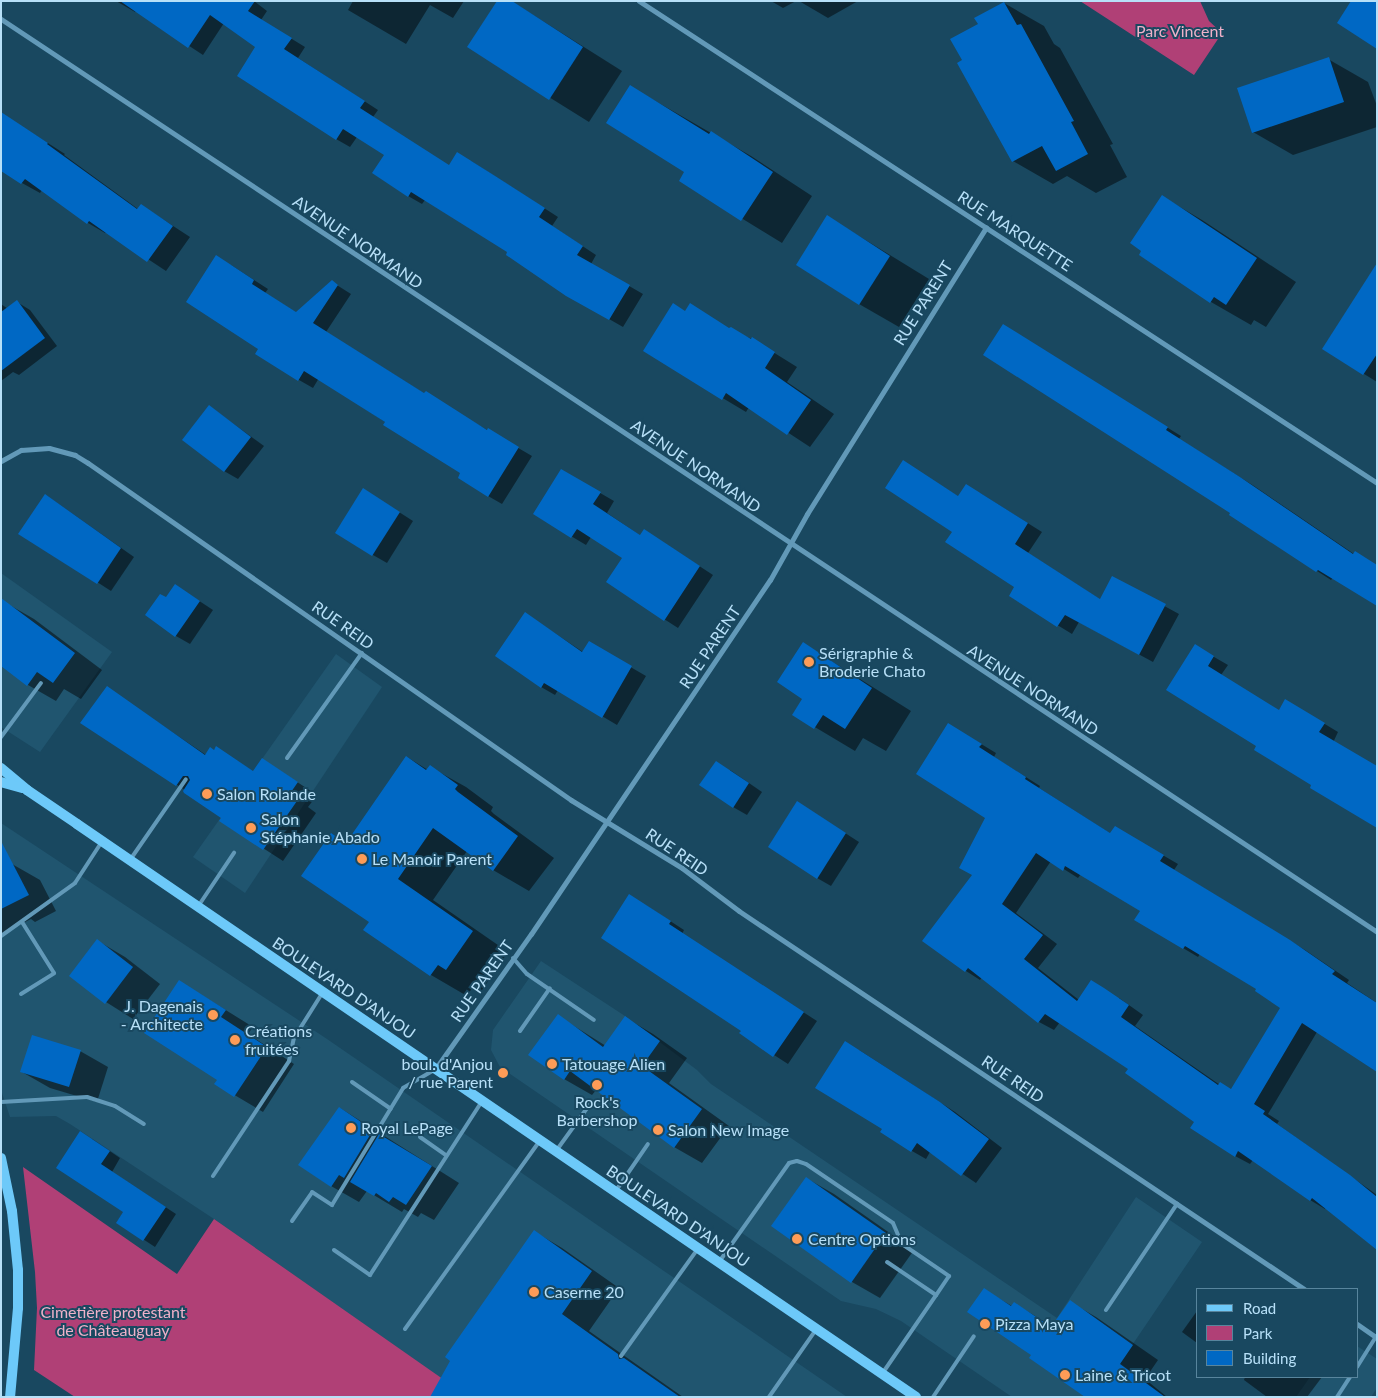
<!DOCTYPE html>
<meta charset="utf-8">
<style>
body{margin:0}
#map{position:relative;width:1378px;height:1398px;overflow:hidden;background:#194860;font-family:Lato,sans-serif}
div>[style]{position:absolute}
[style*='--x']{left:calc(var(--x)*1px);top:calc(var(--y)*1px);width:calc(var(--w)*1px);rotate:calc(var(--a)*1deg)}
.built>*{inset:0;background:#20556f}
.green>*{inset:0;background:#b04076}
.shadow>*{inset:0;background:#0007}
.building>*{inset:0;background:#0068c4}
.lane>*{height:4px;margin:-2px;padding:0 2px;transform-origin:2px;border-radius:2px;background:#6299b8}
.street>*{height:5px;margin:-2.5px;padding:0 2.5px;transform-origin:2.5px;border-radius:2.5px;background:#6299b8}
.secondary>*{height:10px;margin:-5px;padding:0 5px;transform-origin:5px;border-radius:5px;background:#6dc9f9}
.dots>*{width:14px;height:14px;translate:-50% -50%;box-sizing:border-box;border:2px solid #194860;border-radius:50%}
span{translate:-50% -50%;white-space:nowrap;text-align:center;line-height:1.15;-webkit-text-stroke:4px #194860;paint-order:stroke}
.park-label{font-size:16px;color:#efb1c9}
.street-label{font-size:16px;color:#b7e0f8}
.poi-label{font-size:16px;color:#b7e0f8}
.left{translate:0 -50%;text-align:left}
.right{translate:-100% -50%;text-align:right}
.frame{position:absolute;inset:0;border:2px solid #b7e0f8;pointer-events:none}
.legend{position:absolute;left:1196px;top:1288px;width:162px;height:90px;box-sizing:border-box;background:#194860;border:1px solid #58859d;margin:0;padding:6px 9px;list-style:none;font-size:15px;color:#b7e0f8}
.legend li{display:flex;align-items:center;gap:10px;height:25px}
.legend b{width:25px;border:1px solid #58859d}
</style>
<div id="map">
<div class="built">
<div style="clip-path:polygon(1px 573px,112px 652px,40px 752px,1px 727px)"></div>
<div style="clip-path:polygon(336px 654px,382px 687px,245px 893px,193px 857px)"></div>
<div style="clip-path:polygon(1px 823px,327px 1039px,847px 1397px,456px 1397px,459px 1391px,214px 1219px,70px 1124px,56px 1116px,10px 1117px,1px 1090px)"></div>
<div style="clip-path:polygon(541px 961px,625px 1016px,697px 1070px,711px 1084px,1057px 1318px,1136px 1197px,1202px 1242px,1120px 1363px,1165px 1397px,1012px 1397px,901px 1321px,876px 1309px,841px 1301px,500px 1067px,491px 1050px,493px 1030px)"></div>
<div style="clip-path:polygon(1357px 1346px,1377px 1359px,1377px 1388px,1371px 1397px,1296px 1397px,1310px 1377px,1357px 1377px)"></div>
</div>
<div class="green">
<div style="clip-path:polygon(1080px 1px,1200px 1px,1209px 21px,1222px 33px,1194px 75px)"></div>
<div style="clip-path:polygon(23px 1167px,177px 1274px,214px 1219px,460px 1391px,456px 1397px,75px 1397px,34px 1370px,37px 1308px,35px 1272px)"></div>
</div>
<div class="shadow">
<div style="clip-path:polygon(116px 1px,254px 1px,267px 11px,261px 20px,305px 47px,298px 58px,378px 110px,373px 117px,449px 166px,471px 161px,558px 217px,552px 226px,596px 255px,591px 264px,643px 294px,623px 327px,567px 295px,509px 252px,425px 200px,422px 204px,408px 196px,386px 155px,357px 137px,350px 147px,336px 139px,257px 46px,224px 23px,203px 55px,136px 11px,135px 12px)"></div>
<div style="clip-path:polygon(353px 1px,464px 1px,453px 18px,430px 5px,406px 44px,348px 10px)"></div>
<div style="clip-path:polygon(511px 1px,622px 71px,589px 122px,469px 47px)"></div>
<div style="clip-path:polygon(771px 1px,796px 1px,783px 8px)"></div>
<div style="clip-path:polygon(799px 1px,858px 1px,828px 18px)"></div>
<div style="clip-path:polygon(1004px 3px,1044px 26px,1054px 44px,1060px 48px,1113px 144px,1110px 145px,1127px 177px,1096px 193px,1067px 176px,1053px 184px,1013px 161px,963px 61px,980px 24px)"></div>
<div style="clip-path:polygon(1328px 59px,1368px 82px,1377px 106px,1377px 127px,1293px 155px,1253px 132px)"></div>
<div style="clip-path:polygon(631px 87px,751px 156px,812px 196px,782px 243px,681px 181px,686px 172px)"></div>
<div style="clip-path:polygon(4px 115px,65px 154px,64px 155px,138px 209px,141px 205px,190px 237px,166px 271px,107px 232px,105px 233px,88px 223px,42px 190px,40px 193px,22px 183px)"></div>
<div style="clip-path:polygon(1163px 197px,1202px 220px,1296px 282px,1266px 327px,1254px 320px,1251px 325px,1211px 302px,1140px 255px)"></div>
<div style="clip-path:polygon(828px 217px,929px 279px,899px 327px,859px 304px)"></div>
<div style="clip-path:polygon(231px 265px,268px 289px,265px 293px,297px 313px,332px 282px,351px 294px,326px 332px,425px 394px,532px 456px,502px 504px,488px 496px,462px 473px,319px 378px,313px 388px,299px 380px,259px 348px)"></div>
<div style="clip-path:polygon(1377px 282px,1377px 382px,1324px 349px)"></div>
<div style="clip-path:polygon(17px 302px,30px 310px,57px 346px,19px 375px,13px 372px,1px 381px,1px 304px,8px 309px)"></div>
<div style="clip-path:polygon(686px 312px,752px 339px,797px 367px,787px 382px,834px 414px,810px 447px,749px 407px,746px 412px,644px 351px)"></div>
<div style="clip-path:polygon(1017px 334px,1181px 436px,1179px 439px,1254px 486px,1354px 554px,1331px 580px,1317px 571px,1231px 514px,1232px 513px)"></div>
<div style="clip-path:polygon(209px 406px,264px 446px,238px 479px,224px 471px)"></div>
<div style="clip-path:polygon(904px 462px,959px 497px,980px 493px,1042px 532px,1028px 553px,1101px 600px,1113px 578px,1179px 614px,1153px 662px,1079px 622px,1072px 634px,1010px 596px,1016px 587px,953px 532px)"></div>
<div style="clip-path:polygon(562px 471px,614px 501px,607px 513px,641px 536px,658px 539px,713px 575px,678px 628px,664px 619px,624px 558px,591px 537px,586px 545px,534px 514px)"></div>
<div style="clip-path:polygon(46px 495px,134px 557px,111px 591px,97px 582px)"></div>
<div style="clip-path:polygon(377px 498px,413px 521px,387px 563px,373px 555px)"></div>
<div style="clip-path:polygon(175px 585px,213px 610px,190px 644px,176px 636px,166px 599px)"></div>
<div style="clip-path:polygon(6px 603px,34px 619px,102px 670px,81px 699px,64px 689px,56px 701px,28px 685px,1px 665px)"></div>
<div style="clip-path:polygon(526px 614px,583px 652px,589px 643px,646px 676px,617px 725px,558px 690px,555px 695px,541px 687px)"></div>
<div style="clip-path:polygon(804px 644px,911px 711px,886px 751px,863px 738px,855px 751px,793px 714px,804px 698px)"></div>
<div style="clip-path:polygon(1195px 646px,1228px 665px,1221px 675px,1279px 711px,1300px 709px,1338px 732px,1313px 785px,1258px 746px)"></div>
<div style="clip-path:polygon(107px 688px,206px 755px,217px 748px,254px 772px,262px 759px,317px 795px,308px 807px,316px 813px,283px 861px,221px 821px,223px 818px,185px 790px,82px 722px)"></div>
<div style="clip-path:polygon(evenodd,963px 733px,996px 753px,994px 757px,1040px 786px,1039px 788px,1111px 834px,1130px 836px,1178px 864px,1174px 870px,1305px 950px,1349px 980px,1347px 983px,1377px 1003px,1317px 1032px,1268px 1114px,1279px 1121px,1277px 1124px,1377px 1195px,1377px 1249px,1326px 1207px,1325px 1209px,1310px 1200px,1253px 1160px,1250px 1164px,1235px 1156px,1196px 1121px,1130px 1069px,1060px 1022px,1054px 1030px,1039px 1022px,982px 977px,980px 980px,966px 971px,924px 941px,973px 875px,987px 817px,963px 733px,1051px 861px,1078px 878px,1081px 874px,1141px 911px,1136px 920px,1198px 957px,1200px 954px,1257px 989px,1281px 1008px,1232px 1090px,1220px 1085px,1135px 1026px,1143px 1015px,1119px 998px,1079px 1000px,1038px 968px,1057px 944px,1016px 913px,1051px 861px)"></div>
<div style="clip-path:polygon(407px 757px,428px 770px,430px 767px,466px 787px,493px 807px,491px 811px,494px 814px,554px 858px,529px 891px,493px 870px,467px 851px,433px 900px,508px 952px,482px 990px,474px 985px,467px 996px,431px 975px,365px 930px,370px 922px,332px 834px,347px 843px)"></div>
<div style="clip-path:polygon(730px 770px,762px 792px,747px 815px,733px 807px)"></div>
<div style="clip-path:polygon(811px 811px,859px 842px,831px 886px,817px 878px)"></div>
<div style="clip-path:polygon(12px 864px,40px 880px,56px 911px,35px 922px,31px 919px,1px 934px,1px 869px)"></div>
<div style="clip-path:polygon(644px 904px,684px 930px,682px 934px,817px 1021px,788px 1064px,740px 1033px,742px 1030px)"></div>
<div style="clip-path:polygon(98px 941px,125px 957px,160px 984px,133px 1019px,106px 1002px)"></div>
<div style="clip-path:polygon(179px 981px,253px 1027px,248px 1034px,294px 1064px,263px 1112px,216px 1084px,218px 1079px)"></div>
<div style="clip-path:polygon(558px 1016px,606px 1046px,626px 1018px,653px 1034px,687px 1058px,669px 1083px,729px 1126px,702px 1163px,674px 1147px,597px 1089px,592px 1095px,564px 1079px)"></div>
<div style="clip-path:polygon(859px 1050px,955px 1112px,1002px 1148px,976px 1183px,930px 1152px,926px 1159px,912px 1151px,883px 1129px)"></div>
<div style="clip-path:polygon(80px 1051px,108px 1067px,97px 1102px,50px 1088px,22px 1072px)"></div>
<div style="clip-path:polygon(340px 1108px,459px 1183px,434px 1220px,421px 1213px,418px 1217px,404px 1209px,402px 1212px,367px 1191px,359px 1202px,331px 1186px)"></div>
<div style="clip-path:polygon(92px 1139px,120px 1158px,112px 1172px,176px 1214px,155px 1247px,117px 1222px,124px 1211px,58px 1167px)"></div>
<div style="clip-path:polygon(806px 1178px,834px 1194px,914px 1250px,880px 1298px,852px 1282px)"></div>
<div style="clip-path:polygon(535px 1232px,562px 1248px,619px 1288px,589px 1331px,683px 1397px,431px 1397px)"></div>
<div style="clip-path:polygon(984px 1290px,1012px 1306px,1014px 1303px,1053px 1327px,1070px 1302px,1096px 1317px,1158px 1360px,1145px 1379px,1167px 1397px,1087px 1397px,1033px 1355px)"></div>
<div style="clip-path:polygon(1197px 1311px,1197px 1343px,1182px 1332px)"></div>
<div style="clip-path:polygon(1245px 1377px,1322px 1377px,1307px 1397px,1267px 1397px,1244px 1380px)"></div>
</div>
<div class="building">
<div style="clip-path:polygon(120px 1px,255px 1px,248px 11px,292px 38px,284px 49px,365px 101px,360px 108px,449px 165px,457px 152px,492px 174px,545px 208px,539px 217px,583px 246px,577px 255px,630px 285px,609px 320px,566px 296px,506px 255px,507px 252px,411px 192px,408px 197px,372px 173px,384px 155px,343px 129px,336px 140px,237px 76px,255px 47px,210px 15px,188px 48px)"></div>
<div style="clip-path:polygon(497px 1px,512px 1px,583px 47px,549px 100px,467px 47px)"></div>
<div style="clip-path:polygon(1351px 1px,1377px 1px,1377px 49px,1337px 23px)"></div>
<div style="clip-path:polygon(1004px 2px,1017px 25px,1021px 24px,1074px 121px,1071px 122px,1088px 154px,1056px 171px,1042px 146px,1012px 162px,957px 63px,962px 60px,950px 39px,978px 24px,974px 18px)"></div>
<div style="clip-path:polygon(1329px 57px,1344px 102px,1252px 133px,1237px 88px)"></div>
<div style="clip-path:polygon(630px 85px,709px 134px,711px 131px,773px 172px,741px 221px,679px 181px,684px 172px,606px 123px)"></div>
<div style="clip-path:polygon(1px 112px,48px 143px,47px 144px,137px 209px,141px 204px,173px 226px,147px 262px,89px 221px,87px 224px,25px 179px,21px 184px,1px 171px)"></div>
<div style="clip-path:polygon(1162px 195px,1257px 258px,1226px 305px,1214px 297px,1210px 303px,1139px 255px,1141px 251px,1130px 243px)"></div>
<div style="clip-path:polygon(827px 215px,890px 256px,859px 305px,796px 265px)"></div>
<div style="clip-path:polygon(216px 255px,254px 280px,252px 284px,296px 312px,332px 280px,338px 285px,313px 323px,424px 393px,426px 391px,487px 430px,488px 428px,519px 447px,488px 497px,458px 478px,460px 473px,383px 425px,385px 422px,304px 371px,298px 381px,255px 354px,258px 349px,186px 302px)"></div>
<div style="clip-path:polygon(1377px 263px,1377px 354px,1363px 375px,1322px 349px)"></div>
<div style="clip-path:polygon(17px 300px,45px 338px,1px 371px,1px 312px)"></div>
<div style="clip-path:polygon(673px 303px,685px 311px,690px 303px,729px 328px,731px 327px,751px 339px,752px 337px,775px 352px,765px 368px,811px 400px,787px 435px,726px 393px,722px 400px,643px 351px)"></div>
<div style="clip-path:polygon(1003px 324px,1168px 427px,1166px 430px,1240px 477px,1353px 554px,1355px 551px,1377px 565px,1377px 606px,1318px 570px,1316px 572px,1229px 515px,1230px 513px,983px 355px)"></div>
<div style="clip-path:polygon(209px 405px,251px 437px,224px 472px,182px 440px)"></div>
<div style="clip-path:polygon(903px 460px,958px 496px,966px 484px,1028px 523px,1015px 544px,1100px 599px,1112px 576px,1166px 604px,1139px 655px,1065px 615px,1057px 627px,1009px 596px,1014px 587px,945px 542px,952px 532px,885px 488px)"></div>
<div style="clip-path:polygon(561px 469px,601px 492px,593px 504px,640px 535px,644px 529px,700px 566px,664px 621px,606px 582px,622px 558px,577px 529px,571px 538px,533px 514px)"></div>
<div style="clip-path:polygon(363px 488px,400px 512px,372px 556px,335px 533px)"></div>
<div style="clip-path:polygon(45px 494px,121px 548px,97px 584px,18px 534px)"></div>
<div style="clip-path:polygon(175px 584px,200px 601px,175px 637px,145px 615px,160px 594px,166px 597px)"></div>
<div style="clip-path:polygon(1px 598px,75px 653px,53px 683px,37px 672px,27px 686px,1px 666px)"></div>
<div style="clip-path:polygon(525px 612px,582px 652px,589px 641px,632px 666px,602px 718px,544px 683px,541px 688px,495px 656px)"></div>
<div style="clip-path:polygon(803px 642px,872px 688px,845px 729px,823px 715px,814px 729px,792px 715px,802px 699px,777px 682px)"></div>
<div style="clip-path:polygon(1195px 644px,1214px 656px,1208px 666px,1279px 710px,1285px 699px,1325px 723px,1319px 732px,1377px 766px,1377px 828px,1310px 788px,1311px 785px,1254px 750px,1256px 746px,1166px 690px)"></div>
<div style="clip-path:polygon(107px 686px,205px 755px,210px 747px,214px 750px,216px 746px,253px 771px,262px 758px,298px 782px,289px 795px,297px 801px,263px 850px,219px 821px,221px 818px,184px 793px,183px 791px,190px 780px,188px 776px,183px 776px,176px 786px,80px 723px)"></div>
<div style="clip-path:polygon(evenodd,948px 723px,982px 744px,979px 747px,1026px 777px,1025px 779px,1110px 833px,1115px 826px,1164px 855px,1160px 861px,1290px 940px,1335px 971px,1332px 974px,1377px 1003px,1377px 1072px,1302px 1023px,1254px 1104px,1265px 1111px,1263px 1114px,1350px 1175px,1377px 1197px,1377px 1250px,1312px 1198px,1310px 1201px,1238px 1151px,1235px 1157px,1190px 1128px,1194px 1122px,1125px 1073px,1128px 1069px,1045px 1014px,1038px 1023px,968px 968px,965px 972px,922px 941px,972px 875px,959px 868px,985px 818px,916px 774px,948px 723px,1036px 853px,1063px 871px,1065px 866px,1140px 911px,1134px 920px,1183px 949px,1185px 946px,1256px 989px,1255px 991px,1280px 1008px,1231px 1089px,1220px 1082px,1218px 1085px,1121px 1017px,1129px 1005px,1104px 988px,1091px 980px,1077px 1001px,1024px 959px,1043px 935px,1002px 904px,1036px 853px)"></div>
<div style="clip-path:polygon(406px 756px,426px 770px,430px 765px,458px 785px,455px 789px,458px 792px,518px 836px,493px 871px,433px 828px,398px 879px,473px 931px,446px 970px,438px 965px,430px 976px,363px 930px,369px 922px,301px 876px,331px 833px,346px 843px)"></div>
<div style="clip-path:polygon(716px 761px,749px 783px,733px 808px,699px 785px)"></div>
<div style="clip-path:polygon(797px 801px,846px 833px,817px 879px,768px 847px)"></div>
<div style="clip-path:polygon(1px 841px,29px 895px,1px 909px)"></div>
<div style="clip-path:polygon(629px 894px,671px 921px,669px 924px,804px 1012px,773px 1057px,739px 1033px,741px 1031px,601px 938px)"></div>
<div style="clip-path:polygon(97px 939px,133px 967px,105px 1004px,69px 976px)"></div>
<div style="clip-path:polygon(179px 980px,226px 1010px,221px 1017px,267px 1047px,234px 1097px,214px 1084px,217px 1080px,144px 1033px)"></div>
<div style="clip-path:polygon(558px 1014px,603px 1047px,625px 1016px,660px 1041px,642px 1066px,702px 1109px,674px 1148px,570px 1071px,564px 1080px,528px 1055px)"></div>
<div style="clip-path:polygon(32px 1035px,81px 1050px,69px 1087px,20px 1072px)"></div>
<div style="clip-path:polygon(845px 1041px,940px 1102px,989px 1139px,961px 1176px,917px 1143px,911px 1152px,880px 1132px,882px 1129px,815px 1088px)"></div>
<div style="clip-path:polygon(339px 1107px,373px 1130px,344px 1178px,339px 1175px,331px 1187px,298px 1165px)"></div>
<div style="clip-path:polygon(80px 1131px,110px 1151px,101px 1164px,166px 1207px,143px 1241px,116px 1223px,123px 1212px,56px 1168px)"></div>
<div style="clip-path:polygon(379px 1134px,432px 1166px,406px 1205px,393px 1197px,389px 1202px,376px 1193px,374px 1196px,350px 1182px)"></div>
<div style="clip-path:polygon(806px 1177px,886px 1233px,851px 1283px,771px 1226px)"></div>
<div style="clip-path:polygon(534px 1230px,592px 1271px,562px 1314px,618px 1354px,619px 1359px,624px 1358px,680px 1397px,430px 1397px,450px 1361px,445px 1357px)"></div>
<div style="clip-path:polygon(984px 1288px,1011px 1306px,1014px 1302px,1051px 1327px,1070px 1300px,1133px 1345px,1120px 1364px,1165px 1397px,1085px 1397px,1029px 1358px,1031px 1355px,967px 1312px)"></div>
</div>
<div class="lane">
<div style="--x:1;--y:737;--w:67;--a:-53.5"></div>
<div style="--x:287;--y:758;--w:129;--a:-54.5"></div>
<div style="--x:130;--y:860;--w:98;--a:-55.3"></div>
<div style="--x:199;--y:905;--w:63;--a:-56.1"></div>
<div style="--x:1;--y:936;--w:91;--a:-35.6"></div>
<div style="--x:75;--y:883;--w:48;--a:-57"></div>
<div style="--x:513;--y:958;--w:21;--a:49"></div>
<div style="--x:527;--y:974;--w:81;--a:34.5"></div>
<div style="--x:21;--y:994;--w:39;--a:-32"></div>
<div style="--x:54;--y:973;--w:60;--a:-122.1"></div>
<div style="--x:520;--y:1031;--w:52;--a:-55.1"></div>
<div style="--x:352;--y:1082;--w:47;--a:34.7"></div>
<div style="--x:1;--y:1102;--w:86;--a:-3.3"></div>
<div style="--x:87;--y:1097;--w:29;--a:18"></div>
<div style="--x:115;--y:1106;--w:34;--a:32"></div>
<div style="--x:420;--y:1137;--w:32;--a:35"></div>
<div style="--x:556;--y:1151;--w:58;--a:-54.1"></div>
<div style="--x:213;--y:1176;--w:138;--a:-56.5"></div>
<div style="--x:289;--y:1061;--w:24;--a:-78"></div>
<div style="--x:294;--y:1038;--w:54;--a:-57.8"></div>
<div style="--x:615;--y:1192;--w:58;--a:-55.5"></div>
<div style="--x:292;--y:1221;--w:35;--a:-55"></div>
<div style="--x:312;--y:1192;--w:24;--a:33"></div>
<div style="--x:332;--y:1205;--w:137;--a:-58.7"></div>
<div style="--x:403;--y:1088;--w:36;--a:-30"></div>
<div style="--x:334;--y:1250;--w:44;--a:34.8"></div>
<div style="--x:370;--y:1275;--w:207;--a:-57.2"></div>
<div style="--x:719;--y:1262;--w:121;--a:-54.7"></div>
<div style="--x:789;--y:1163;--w:8;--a:-14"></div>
<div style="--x:797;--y:1161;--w:9;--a:18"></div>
<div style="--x:806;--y:1164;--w:105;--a:34.1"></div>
<div style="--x:893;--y:1223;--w:23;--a:67"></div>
<div style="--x:902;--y:1244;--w:57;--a:34.2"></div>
<div style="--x:949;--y:1276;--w:23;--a:124"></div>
<div style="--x:1106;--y:1310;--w:128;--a:-56.2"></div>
<div style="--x:405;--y:1329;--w:230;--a:-54.4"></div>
<div style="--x:621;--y:1356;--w:130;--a:-54.4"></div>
<div style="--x:1357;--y:1367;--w:36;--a:-58"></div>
<div style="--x:882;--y:1374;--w:96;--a:-55.6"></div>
<div style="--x:936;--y:1295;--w:59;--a:-146"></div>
<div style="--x:769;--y:1397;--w:80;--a:-55.1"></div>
<div style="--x:933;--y:1397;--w:73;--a:-56.1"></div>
<div style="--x:1337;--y:1397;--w:24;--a:-57"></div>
</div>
<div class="street">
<div style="--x:639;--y:1;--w:881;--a:33.15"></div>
<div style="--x:1;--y:19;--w:1651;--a:33.56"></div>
<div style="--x:1;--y:461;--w:23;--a:-29"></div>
<div style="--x:21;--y:450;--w:28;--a:-4"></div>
<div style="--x:49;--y:448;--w:27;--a:15"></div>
<div style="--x:75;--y:455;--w:15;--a:32"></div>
<div style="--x:88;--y:463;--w:589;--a:34.9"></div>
<div style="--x:571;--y:800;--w:130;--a:31.5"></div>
<div style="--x:682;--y:868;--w:71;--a:37"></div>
<div style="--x:739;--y:911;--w:680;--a:33.78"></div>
<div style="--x:436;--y:1068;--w:164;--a:-54.7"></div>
<div style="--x:531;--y:934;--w:427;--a:-56"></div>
<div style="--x:770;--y:580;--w:76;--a:-60.7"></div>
<div style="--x:807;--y:514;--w:338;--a:-58"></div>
<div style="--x:1357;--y:1324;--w:24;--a:35"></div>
</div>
<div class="secondary">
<div style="--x:1;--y:768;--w:34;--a:40"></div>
<div style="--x:27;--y:790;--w:60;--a:34.2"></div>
<div style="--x:77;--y:824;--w:1016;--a:34.33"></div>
<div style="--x:1;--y:782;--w:22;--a:16"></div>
<div style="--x:1;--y:1158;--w:54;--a:78.3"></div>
<div style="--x:12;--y:1211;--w:59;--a:84.2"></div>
<div style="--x:18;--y:1270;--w:38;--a:90"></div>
<div style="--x:18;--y:1308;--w:89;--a:95.1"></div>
</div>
<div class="dots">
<div style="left:809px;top:662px;background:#fe9c57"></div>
<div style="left:207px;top:794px;background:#fe9c57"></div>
<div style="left:251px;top:828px;background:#fe9c57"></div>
<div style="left:362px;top:859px;background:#fe9c57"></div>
<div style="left:213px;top:1015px;background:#fe9c57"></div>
<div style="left:235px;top:1040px;background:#fe9c57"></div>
<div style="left:552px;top:1064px;background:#fe9c57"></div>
<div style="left:503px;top:1073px;background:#fe9c57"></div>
<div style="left:597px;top:1085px;background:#fe9c57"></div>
<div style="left:351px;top:1128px;background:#fe9c57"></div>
<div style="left:658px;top:1130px;background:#fe9c57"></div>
<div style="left:797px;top:1239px;background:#fe9c57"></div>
<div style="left:534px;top:1292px;background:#fe9c57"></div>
<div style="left:985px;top:1324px;background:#fe9c57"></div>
<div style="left:1065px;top:1375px;background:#fe9c57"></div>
</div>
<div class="park-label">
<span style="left:1180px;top:31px">Parc Vincent</span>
<span style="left:113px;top:1321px">Cimetière protestant<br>de Châteauguay</span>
</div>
<div class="street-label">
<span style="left:1015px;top:231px;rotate:33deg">RUE MARQUETTE</span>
<span style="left:358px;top:242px;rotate:34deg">AVENUE NORMAND</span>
<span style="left:923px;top:303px;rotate:-58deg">RUE PARENT</span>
<span style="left:696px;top:466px;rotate:34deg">AVENUE NORMAND</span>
<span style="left:343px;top:625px;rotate:35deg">RUE REID</span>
<span style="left:710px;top:647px;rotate:-56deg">RUE PARENT</span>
<span style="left:1033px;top:690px;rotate:33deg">AVENUE NORMAND</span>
<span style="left:677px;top:852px;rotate:34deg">RUE REID</span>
<span style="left:482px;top:981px;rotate:-55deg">RUE PARENT</span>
<span style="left:344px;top:988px;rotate:34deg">BOULEVARD D'ANJOU</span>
<span style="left:1013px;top:1079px;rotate:34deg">RUE REID</span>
<span style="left:678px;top:1216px;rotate:34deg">BOULEVARD D'ANJOU</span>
</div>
<div class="poi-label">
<span class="left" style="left:819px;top:662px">Sérigraphie &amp;<br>Broderie Chato</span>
<span class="left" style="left:217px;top:794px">Salon Rolande</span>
<span class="left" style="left:261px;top:828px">Salon<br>Stéphanie Abado</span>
<span class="left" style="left:372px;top:859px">Le Manoir Parent</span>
<span class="right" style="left:203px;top:1015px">J. Dagenais<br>- Architecte</span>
<span class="left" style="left:245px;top:1040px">Créations<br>fruitées</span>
<span class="right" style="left:493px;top:1073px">boul. d'Anjou<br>/ rue Parent</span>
<span class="left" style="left:562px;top:1064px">Tatouage Alien</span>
<span style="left:597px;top:1111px">Rock's<br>Barbershop</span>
<span class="left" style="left:361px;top:1128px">Royal LePage</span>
<span class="left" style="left:668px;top:1130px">Salon New Image</span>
<span class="left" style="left:808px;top:1239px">Centre Options</span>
<span class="left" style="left:544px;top:1292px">Caserne 20</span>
<span class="left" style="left:995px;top:1324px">Pizza Maya</span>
<span class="left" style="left:1075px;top:1375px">Laine &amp; Tricot</span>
</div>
<div class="frame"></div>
<ul class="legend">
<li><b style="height:6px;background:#6dc9f9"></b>Road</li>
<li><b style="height:14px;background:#b04076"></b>Park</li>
<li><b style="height:14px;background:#0068c4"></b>Building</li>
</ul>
</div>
